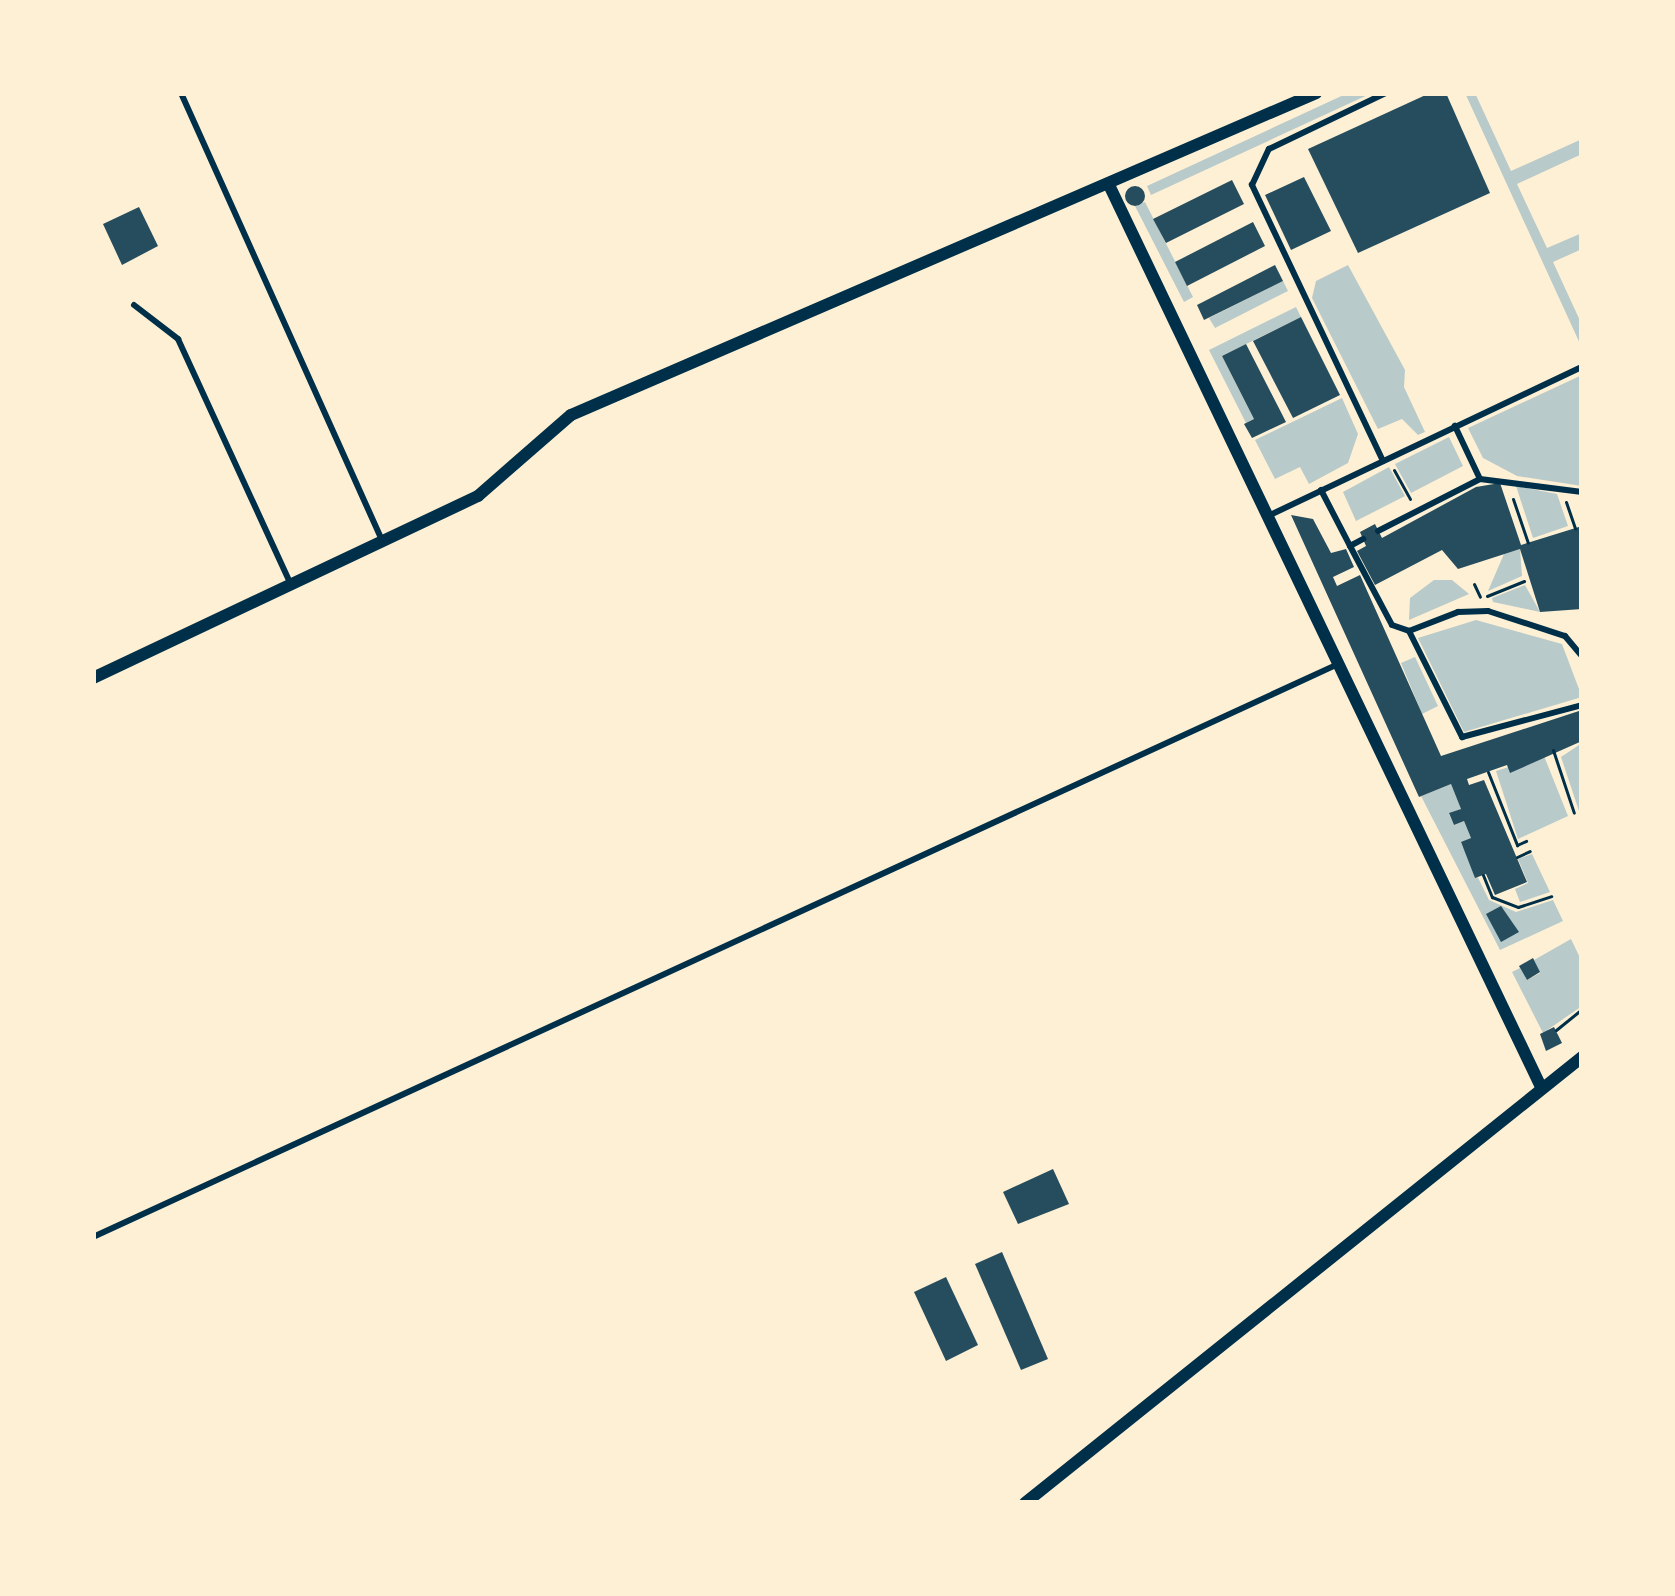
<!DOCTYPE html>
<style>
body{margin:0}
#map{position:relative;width:1675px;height:1596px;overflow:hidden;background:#fdf0d5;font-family:Lato,sans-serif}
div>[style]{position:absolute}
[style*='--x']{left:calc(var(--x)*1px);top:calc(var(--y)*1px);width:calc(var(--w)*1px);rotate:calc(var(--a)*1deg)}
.green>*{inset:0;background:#b9caca}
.building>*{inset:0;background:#264d5e}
.round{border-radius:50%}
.path>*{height:3px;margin:-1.5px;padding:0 1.5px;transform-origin:1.5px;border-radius:1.5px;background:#003049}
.service>*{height:6px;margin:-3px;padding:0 3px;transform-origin:3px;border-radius:3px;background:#003049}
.minor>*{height:12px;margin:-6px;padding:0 6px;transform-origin:6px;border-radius:6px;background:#003049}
span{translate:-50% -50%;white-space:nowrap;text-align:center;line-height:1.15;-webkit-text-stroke:9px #fdf0d5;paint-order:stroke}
.frame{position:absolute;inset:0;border:96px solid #fdf0d5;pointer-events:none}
</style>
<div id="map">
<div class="green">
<div style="clip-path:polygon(1348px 93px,1372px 93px,1151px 195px,1147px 186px)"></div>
<div style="clip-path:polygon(1465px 93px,1475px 93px,1511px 171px,1582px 139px,1582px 154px,1517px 184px,1547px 248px,1582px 233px,1582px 249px,1553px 262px,1582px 325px,1582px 348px)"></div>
<div style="clip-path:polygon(1145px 202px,1193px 297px,1184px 302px,1135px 206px)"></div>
<div style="clip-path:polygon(1348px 265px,1405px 370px,1404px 387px,1425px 432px,1418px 435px,1402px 419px,1378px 429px,1312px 298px,1316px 281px)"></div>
<div style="clip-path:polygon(1283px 281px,1288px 291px,1215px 328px,1209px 318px)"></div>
<div style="clip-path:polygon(1296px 307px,1301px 317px,1222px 356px,1254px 419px,1246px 423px,1209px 350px)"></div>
<div style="clip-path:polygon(1582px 375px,1582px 486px,1517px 476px,1483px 458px,1468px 428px)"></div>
<div style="clip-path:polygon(1342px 398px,1358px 434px,1348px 463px,1309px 484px,1300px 467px,1275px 479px,1255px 440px)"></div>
<div style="clip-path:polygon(1449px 437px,1463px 466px,1411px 493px,1395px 464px)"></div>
<div style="clip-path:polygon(1389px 467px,1405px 496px,1356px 521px,1343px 492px)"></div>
<div style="clip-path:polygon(1516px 486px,1557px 494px,1568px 526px,1533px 538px)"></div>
<div style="clip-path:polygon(1520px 549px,1522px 576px,1488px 591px,1504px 554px)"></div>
<div style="clip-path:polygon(1434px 580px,1452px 580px,1469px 594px,1409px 620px,1410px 598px)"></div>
<div style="clip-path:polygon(1525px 585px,1540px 612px,1493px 602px,1492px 598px)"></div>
<div style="clip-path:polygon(1476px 620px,1562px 644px,1582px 697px,1464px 732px,1418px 638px)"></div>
<div style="clip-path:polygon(1415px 657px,1438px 706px,1422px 714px,1401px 663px)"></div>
<div style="clip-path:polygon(1582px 743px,1582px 809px,1579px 811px,1561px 757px)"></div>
<div style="clip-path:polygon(1544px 756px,1568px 816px,1518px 839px,1496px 771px)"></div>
<div style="clip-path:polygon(1451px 784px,1461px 809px,1449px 814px,1454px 825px,1464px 821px,1471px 838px,1461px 843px,1489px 900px,1516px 912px,1553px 900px,1563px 921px,1500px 950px,1421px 796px)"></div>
<div style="clip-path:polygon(1532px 854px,1550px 892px,1520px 902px,1515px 889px,1528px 883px,1518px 859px)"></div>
<div style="clip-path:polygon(1571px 939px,1582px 962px,1582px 1006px,1543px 1033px,1512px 972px,1520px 968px,1527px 980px,1540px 973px,1534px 960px)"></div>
</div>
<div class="building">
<div style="clip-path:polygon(1430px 93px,1446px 93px,1490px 193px,1358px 253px,1308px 149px)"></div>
<div style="clip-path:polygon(1304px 177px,1331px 231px,1291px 250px,1265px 195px)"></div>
<div style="clip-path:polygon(1232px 180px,1244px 204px,1166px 243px,1153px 219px)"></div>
<div class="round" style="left:1125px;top:186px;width:20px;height:20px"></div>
<div style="clip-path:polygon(139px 207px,158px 246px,122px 265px,103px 224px)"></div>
<div style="clip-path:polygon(1253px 222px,1265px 246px,1187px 286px,1175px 262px)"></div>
<div style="clip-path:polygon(1275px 265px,1283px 281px,1204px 320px,1197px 305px)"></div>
<div style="clip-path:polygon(1301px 317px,1340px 395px,1293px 418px,1253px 341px)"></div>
<div style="clip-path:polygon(1246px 344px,1286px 422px,1252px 438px,1244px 424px,1254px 419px,1222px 356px)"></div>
<div style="clip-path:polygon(1500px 483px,1521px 545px,1582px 526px,1582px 609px,1540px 612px,1520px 549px,1458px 569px,1442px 550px,1375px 585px,1357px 551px,1366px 546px,1360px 532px,1375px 524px,1382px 538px,1476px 487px)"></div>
<div style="clip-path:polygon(1291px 515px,1313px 519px,1331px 553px,1346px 549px,1354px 567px,1333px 577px,1337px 586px,1360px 575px,1441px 756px,1582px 710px,1582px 741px,1510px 773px,1507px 765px,1467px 779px,1469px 785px,1484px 780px,1527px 882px,1495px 895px,1486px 874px,1475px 878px,1461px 842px,1471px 838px,1464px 821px,1454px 825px,1449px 813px,1461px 809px,1451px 784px,1419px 797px)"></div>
<div style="clip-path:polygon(1501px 906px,1519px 932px,1501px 942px,1486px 914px)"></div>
<div style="clip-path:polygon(1533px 958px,1540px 972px,1527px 980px,1519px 966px)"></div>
<div style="clip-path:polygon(1554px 1027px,1562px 1043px,1546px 1051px,1540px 1034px)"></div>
<div style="clip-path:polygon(1053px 1169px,1069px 1204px,1018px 1224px,1003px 1192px)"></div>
<div style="clip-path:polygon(1002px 1252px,1048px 1359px,1021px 1370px,975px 1264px)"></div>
<div style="clip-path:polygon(946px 1277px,978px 1345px,946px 1361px,914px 1292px)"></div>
</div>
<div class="path">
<div style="--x:1394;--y:470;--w:33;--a:61"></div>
<div style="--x:1513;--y:499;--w:46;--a:71.2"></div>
<div style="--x:1566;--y:502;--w:28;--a:71"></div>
<div style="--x:1474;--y:584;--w:14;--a:65"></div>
<div style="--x:1487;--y:596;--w:40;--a:-22"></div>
<div style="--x:1553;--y:750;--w:66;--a:71.6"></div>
<div style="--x:1488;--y:772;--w:79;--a:68.3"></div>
<div style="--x:1517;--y:845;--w:10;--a:-24"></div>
<div style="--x:1517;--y:857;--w:14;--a:-25"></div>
<div style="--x:1483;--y:875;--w:24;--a:68"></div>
<div style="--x:1492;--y:897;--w:28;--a:21"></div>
<div style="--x:1518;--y:907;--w:35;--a:-18"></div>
<div style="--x:1556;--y:1030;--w:33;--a:-39"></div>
</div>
<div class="service">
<div style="--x:181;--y:93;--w:492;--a:65.8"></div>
<div style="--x:134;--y:305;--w:56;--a:37.7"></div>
<div style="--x:178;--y:339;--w:271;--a:65.3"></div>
<div style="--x:1383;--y:461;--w:306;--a:-115.4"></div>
<div style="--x:1252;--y:185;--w:40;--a:-65"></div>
<div style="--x:1269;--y:149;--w:130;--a:-25.6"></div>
<div style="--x:1480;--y:479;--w:103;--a:7.3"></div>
<div style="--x:1321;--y:490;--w:63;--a:62.6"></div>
<div style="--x:1350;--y:546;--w:15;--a:-28"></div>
<div style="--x:1270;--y:515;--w:345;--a:-25.4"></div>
<div style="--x:1378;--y:531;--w:114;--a:-27"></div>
<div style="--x:1480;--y:479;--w:59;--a:-115.3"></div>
<div style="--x:1350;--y:546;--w:89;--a:62"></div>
<div style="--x:1392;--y:625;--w:18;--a:19"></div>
<div style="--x:1409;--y:631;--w:53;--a:-21.2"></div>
<div style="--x:1458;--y:612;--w:30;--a:-2"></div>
<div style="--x:1488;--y:611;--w:81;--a:18"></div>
<div style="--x:1565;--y:636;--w:26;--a:50"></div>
<div style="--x:1409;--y:631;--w:119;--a:63.4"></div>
<div style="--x:1462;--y:737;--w:124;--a:-14.9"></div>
<div style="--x:93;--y:1237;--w:1371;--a:-24.71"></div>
</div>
<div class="minor">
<div style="--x:1110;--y:187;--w:998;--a:64.41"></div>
<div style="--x:93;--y:678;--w:426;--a:-25.3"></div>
<div style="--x:478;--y:496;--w:123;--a:-41.1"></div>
<div style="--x:571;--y:415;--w:812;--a:-23.37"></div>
<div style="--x:1025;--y:1503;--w:714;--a:-38.68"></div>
</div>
<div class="frame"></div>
</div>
